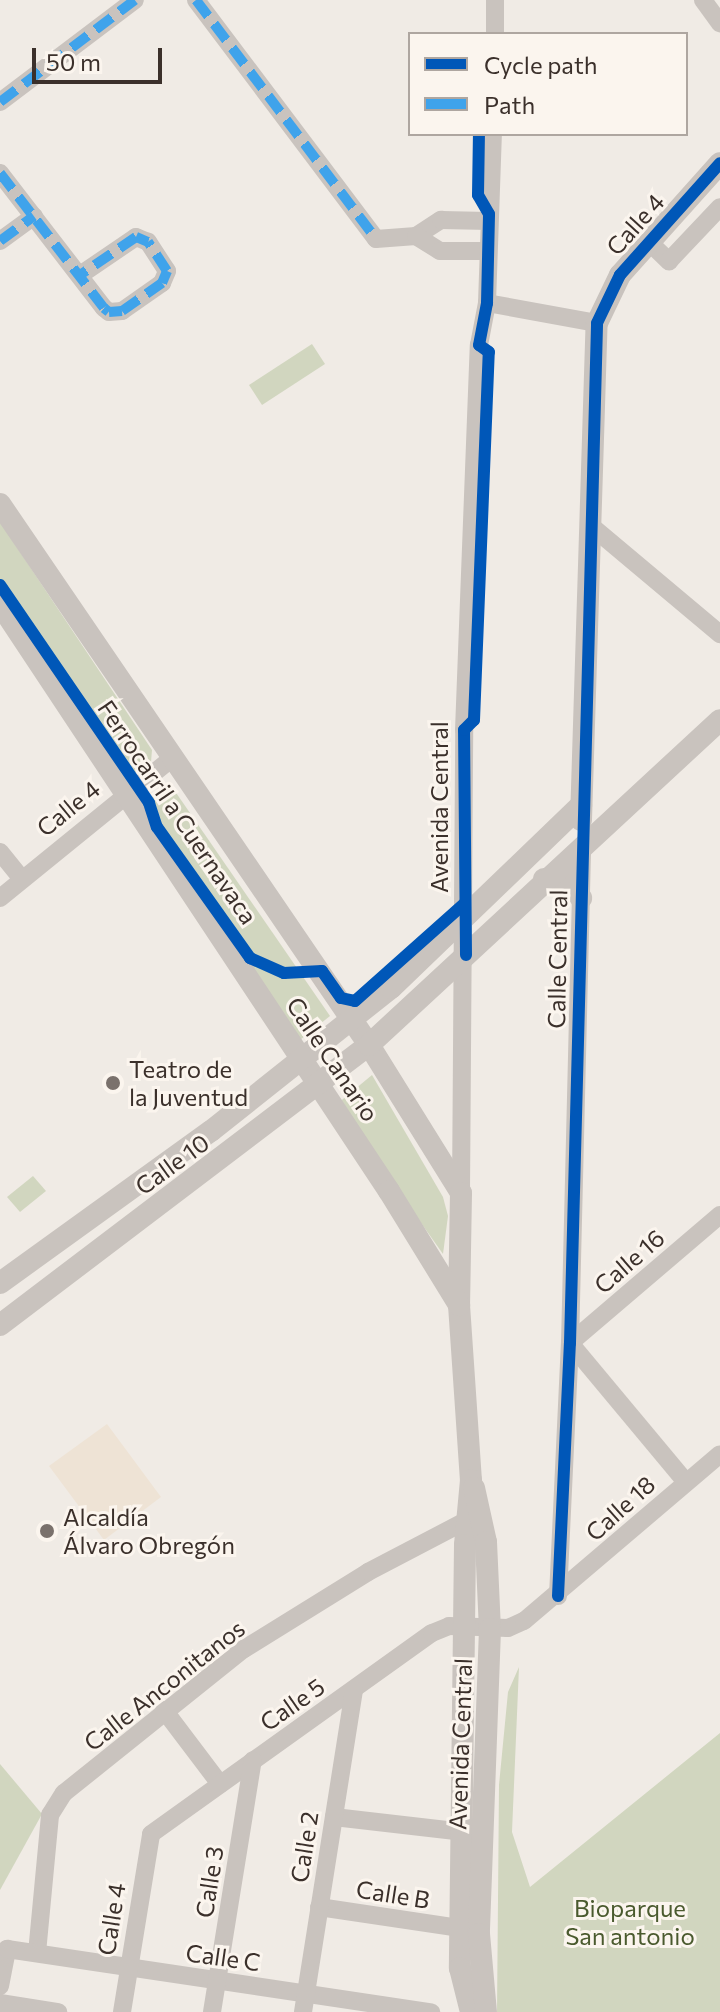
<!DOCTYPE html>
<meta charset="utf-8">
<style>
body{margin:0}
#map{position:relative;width:720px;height:2012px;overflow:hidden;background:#f0ebe5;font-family:Commissioner,sans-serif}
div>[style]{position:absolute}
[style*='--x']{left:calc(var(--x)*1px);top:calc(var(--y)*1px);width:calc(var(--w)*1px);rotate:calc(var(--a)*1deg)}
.green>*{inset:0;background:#d1d6bf}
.plaza>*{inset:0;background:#eee3d5}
.minor>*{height:18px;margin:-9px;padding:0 9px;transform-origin:9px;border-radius:9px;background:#c9c3be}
.tertiary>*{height:22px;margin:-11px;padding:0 11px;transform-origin:11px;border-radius:11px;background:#c9c3be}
.quiet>*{height:10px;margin-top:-5px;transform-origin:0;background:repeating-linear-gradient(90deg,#3fa3eb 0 20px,transparent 0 30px)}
.cycleway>*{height:12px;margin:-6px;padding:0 6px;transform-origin:6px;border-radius:6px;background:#0057b8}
.dots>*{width:22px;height:22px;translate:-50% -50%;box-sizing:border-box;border:4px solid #fbf5ee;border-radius:50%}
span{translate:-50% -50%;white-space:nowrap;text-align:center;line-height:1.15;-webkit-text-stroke:6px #fbf5ee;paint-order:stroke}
.street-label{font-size:24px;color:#3b302b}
.poi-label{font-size:24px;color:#3b302b}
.left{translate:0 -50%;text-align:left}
.park-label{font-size:24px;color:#4a5a2e}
.legend{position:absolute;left:408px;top:32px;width:280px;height:104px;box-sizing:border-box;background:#fbf5ee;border:2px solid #aea6a0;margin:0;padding:10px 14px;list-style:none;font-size:24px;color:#3b302b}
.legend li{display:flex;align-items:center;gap:16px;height:40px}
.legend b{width:40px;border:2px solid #aea6a0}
.scale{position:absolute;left:32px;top:48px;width:130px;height:36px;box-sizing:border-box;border:4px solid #3b302b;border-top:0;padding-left:10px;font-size:24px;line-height:28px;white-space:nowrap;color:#3b302b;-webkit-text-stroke:6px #fbf5ee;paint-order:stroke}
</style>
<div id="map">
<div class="green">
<div style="clip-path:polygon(312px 344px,325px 364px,262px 405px,249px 385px)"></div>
<div style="clip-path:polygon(0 522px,152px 750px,151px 762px,128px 778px,0 599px)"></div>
<div style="clip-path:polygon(170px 784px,330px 1016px,295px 1044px,142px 804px)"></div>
<div style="clip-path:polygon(372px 1075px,443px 1197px,448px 1216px,443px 1254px,337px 1104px)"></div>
<div style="clip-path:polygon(33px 1176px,46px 1191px,20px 1212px,7px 1197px)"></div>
<div style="clip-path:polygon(519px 1667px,512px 1832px,530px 1887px,720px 1733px,720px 2012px,497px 2012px,499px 1785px,508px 1692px)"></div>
<div style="clip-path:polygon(0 1764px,42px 1814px,0 1890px)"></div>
</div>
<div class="plaza">
<div style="clip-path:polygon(107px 1424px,161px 1497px,104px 1540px,49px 1466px)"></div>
</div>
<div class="minor">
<div style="--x:196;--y:0;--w:299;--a:53"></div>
<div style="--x:376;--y:239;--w:40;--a:-4.3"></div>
<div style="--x:416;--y:236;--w:30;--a:-33"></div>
<div style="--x:441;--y:220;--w:48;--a:1.2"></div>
<div style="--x:703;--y:0;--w:29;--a:54"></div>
<div style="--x:495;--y:34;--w:34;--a:-90"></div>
<div style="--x:0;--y:102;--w:169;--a:-37.1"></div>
<div style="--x:0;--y:173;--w:170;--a:52.4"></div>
<div style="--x:104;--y:308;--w:6;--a:39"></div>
<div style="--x:109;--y:312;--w:13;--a:-4"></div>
<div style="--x:122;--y:311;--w:49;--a:-35"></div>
<div style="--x:162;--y:283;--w:13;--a:-67"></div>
<div style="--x:167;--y:271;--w:35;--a:-123"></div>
<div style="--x:148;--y:242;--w:13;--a:-157"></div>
<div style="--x:136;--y:237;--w:68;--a:145.8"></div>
<div style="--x:416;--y:236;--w:28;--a:32"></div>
<div style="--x:440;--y:251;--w:48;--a:0"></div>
<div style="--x:0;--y:241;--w:42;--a:-36.3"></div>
<div style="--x:649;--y:242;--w:28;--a:44"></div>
<div style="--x:669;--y:261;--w:74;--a:-46.6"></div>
<div style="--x:487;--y:303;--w:112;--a:10.3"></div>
<div style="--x:590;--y:525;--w:170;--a:40"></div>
<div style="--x:0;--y:852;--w:35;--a:51"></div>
<div style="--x:0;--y:898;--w:220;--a:-39.1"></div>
<div style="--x:461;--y:1193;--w:463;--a:-89.6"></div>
<div style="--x:464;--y:730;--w:385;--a:-87.8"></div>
<div style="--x:479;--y:345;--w:43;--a:-79.2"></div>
<div style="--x:487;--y:303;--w:169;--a:-88"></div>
<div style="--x:570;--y:1343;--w:197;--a:-40.5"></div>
<div style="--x:570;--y:1343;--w:181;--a:50.2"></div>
<div style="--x:558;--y:1596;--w:253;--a:-87.3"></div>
<div style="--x:570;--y:1343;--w:498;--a:-88.6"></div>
<div style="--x:164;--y:1710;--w:93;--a:52.9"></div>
<div style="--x:334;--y:1817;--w:131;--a:6.6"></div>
<div style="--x:319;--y:1907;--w:143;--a:8.5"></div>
<div style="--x:37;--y:1953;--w:139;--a:-84.6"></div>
<div style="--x:50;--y:1815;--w:26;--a:-58"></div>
<div style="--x:64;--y:1793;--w:231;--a:-38.7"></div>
<div style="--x:244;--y:1649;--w:146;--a:-31.8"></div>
<div style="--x:368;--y:1572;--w:123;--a:-27.6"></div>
<div style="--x:0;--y:1986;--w:38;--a:-79"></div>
<div style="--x:7;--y:1949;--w:429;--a:8.5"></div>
<div style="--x:0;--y:2003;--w:59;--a:8.8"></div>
<div style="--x:122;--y:2012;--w:180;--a:-80.7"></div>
<div style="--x:151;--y:1834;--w:345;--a:-35.6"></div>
<div style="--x:432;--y:1633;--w:18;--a:-22"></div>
<div style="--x:449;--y:1626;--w:59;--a:1.9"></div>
<div style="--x:508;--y:1628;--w:17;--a:-24"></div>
<div style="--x:524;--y:1621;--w:257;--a:-40.4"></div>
<div style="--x:212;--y:2012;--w:255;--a:-80.8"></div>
<div style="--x:303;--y:2012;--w:326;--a:-81"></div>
</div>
<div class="tertiary">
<div style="--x:0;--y:504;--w:655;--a:55.7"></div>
<div style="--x:369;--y:1045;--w:174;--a:58.1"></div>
<div style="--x:461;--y:1193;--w:112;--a:91"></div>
<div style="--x:459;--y:1305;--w:175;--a:86.1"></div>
<div style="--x:471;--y:1480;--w:65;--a:95.3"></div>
<div style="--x:465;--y:1545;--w:423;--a:90.7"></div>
<div style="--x:460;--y:1968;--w:45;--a:76"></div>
<div style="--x:0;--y:604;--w:704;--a:56.47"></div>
<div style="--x:389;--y:1191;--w:134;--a:58.4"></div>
<div style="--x:581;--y:820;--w:497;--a:-88.2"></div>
<div style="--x:597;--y:323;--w:53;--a:-64.4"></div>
<div style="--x:620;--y:275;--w:150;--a:-48.2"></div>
<div style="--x:544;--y:879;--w:23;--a:2"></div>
<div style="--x:567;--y:880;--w:23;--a:52"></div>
<div style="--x:0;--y:1283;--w:260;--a:-35.8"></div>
<div style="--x:211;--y:1131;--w:230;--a:-38.5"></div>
<div style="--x:391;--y:988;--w:264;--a:-43.9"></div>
<div style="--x:0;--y:1325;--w:463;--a:-37.2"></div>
<div style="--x:369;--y:1045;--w:478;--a:-42.8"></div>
<div style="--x:474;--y:1488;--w:55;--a:77.5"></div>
<div style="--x:486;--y:1542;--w:87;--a:87.4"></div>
<div style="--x:490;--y:1629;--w:305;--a:92.1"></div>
<div style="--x:479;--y:1934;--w:78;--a:84.9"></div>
</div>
<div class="quiet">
<div style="--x:196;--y:0;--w:299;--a:53"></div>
<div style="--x:0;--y:102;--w:169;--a:-37.1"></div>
<div style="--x:0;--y:173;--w:170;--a:52.4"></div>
<div style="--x:104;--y:308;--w:6;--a:39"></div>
<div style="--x:109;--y:312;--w:13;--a:-4"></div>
<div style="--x:122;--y:311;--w:49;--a:-35"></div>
<div style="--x:162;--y:283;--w:13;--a:-67"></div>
<div style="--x:167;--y:271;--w:35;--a:-123"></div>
<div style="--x:148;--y:242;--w:13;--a:-157"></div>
<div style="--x:136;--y:237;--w:68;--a:145.8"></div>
<div style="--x:0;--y:241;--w:42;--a:-36.3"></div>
</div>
<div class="cycleway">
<div style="--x:0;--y:585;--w:264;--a:55.6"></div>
<div style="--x:149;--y:803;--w:25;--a:72"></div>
<div style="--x:157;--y:827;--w:161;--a:54.6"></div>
<div style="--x:250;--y:958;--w:37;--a:24"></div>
<div style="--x:284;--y:973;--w:38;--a:-3"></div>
<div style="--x:322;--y:971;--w:33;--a:55"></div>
<div style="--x:341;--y:998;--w:14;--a:12"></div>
<div style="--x:355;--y:1001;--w:147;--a:-41.7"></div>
<div style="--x:466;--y:955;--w:225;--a:-90.5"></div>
<div style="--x:464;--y:730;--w:14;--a:-45"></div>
<div style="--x:474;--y:720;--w:368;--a:-87.7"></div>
<div style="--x:489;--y:352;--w:12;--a:-145"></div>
<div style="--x:479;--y:345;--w:43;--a:-79.2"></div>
<div style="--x:487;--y:303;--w:89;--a:-88.7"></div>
<div style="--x:489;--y:214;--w:22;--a:-120"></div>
<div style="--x:478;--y:195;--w:61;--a:-89.1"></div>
<div style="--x:558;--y:1596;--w:253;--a:-87.3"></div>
<div style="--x:570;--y:1343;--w:1020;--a:-88.48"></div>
<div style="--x:597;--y:323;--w:53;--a:-64.4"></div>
<div style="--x:620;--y:275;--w:150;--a:-48.2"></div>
</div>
<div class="dots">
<div style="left:113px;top:1083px;background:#7a716c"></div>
<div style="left:47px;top:1531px;background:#7a716c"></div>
</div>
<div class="street-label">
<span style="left:635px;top:224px;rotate:-48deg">Calle 4</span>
<span style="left:439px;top:807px;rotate:-90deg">Avenida Central</span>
<span style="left:68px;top:808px;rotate:-39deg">Calle 4</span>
<span style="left:178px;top:812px;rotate:56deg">Ferrocarril a Cuernavaca</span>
<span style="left:557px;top:959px;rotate:-89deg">Calle Central</span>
<span style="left:333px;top:1059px;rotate:56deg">Calle Canario</span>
<span style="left:172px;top:1164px;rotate:-36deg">Calle 10</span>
<span style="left:629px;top:1261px;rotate:-41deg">Calle 16</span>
<span style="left:620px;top:1508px;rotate:-42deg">Calle 18</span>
<span style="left:164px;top:1685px;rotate:-38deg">Calle Anconitanos</span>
<span style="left:292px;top:1704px;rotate:-35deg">Calle 5</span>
<span style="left:460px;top:1744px;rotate:-88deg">Avenida Central</span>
<span style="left:304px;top:1847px;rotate:-81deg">Calle 2</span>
<span style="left:209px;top:1882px;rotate:-81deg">Calle 3</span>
<span style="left:393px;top:1894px;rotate:9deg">Calle B</span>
<span style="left:111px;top:1919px;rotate:-81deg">Calle 4</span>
<span style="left:223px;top:1957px;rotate:8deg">Calle C</span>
</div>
<div class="poi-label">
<span class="left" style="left:129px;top:1083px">Teatro de<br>la Juventud</span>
<span class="left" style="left:63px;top:1531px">Alcaldía<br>Álvaro Obregón</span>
</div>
<div class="park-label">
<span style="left:630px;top:1922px">Bioparque<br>San antonio</span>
</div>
<ul class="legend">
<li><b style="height:10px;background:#0057b8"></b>Cycle path</li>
<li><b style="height:10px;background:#3fa3eb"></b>Path</li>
</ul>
<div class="scale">50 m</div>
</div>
